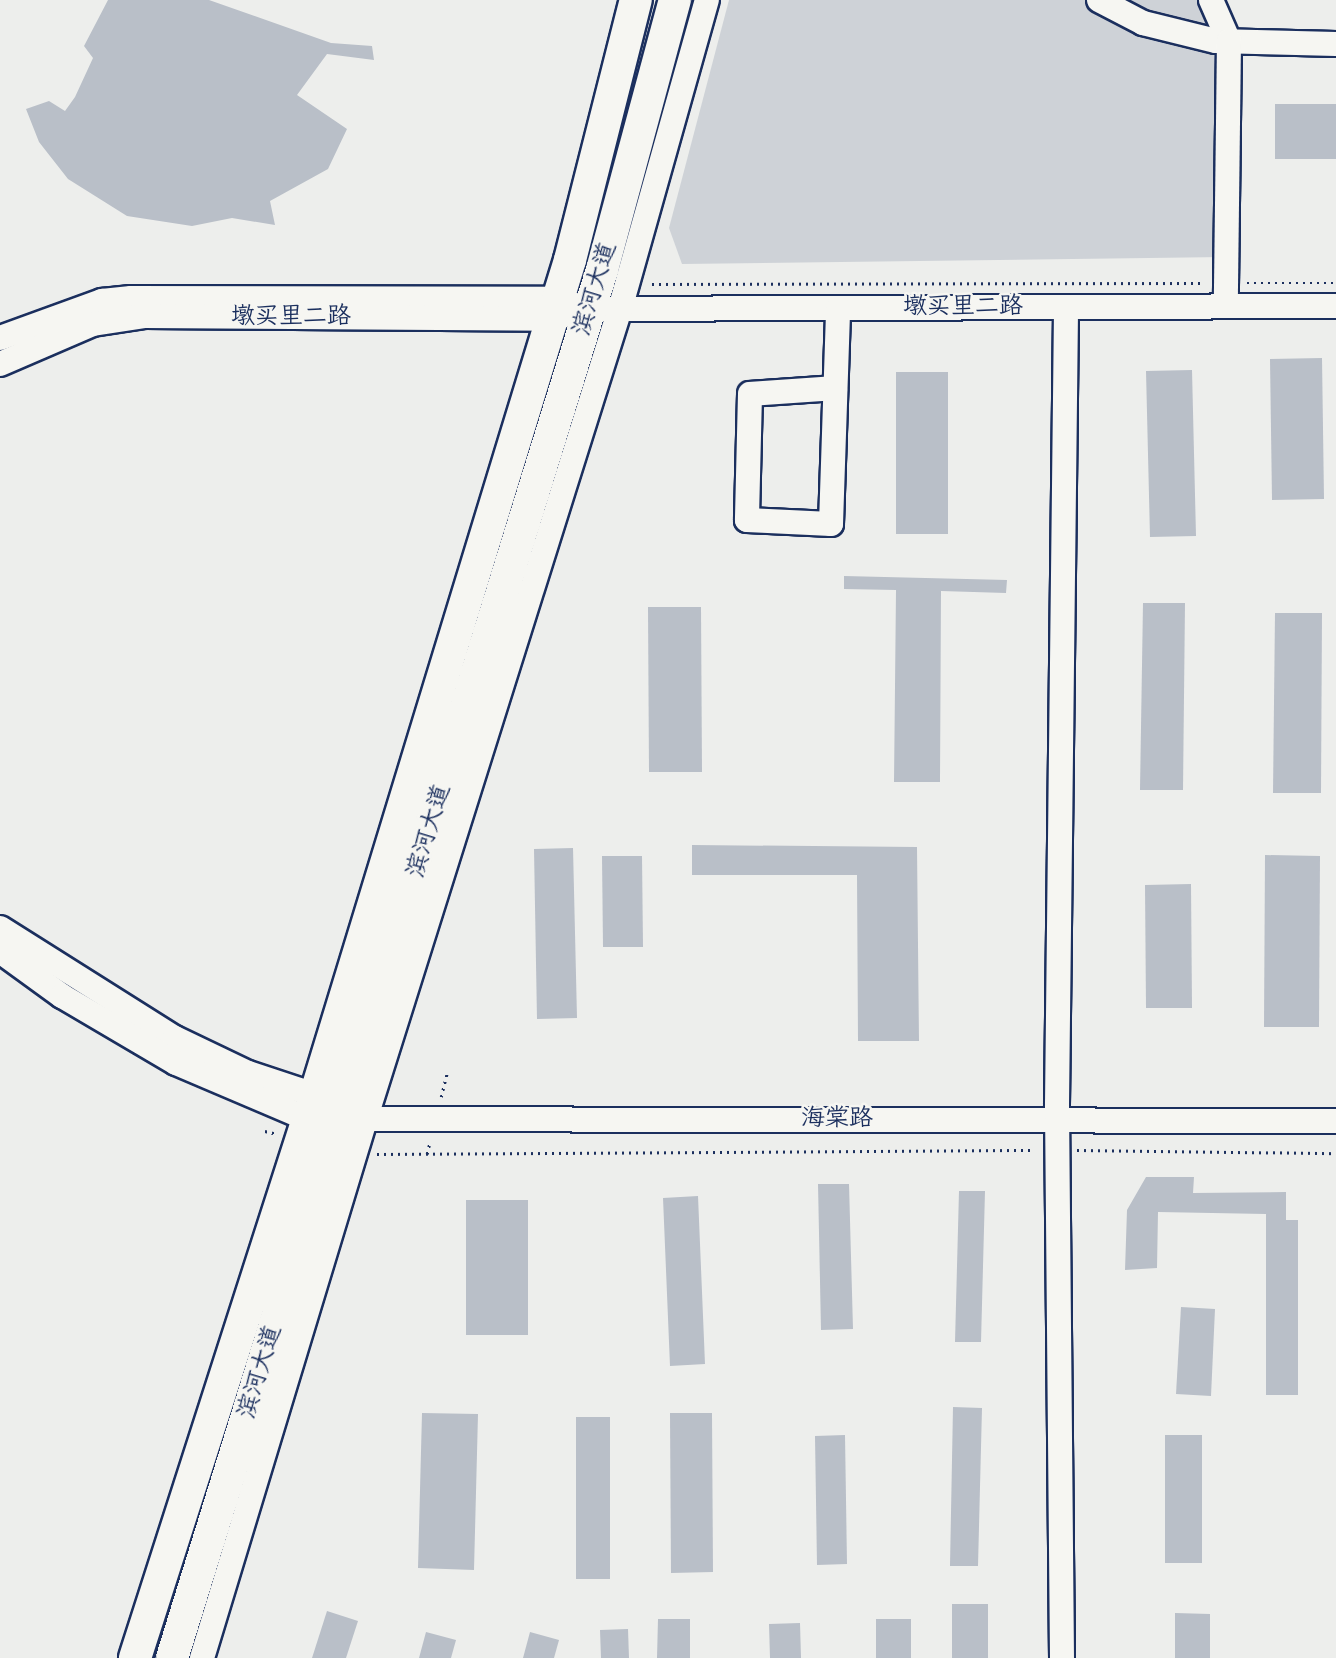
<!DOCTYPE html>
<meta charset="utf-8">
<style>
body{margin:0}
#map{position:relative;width:1336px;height:1658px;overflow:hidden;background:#edeeec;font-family:Kalam,"LXGW WenKai TC",sans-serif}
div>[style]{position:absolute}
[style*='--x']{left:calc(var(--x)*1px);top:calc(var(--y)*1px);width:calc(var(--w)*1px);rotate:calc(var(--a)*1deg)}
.green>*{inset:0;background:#ced2d7}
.building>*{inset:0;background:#b9bfc8}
.path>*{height:2.5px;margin-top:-1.25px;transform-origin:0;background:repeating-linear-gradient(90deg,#1b2f5e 0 2px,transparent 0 7px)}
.roads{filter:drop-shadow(2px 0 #1b2f5e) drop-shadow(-2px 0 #1b2f5e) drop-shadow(0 2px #1b2f5e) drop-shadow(0 -2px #1b2f5e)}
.minor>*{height:24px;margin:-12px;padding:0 12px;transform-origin:12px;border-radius:12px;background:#f6f6f2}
.major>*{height:32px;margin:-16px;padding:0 16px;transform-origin:16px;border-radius:16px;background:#f6f6f2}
span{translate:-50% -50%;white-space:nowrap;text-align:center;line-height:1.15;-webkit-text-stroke:5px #f6f6f2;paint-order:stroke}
.street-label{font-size:24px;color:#1b2f5e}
</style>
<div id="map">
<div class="green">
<div style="clip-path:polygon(729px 0,1207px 0,1230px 52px,1224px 257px,682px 264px,669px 228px)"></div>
</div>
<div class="building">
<div style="clip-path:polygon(108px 0,209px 0,331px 43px,372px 46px,374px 60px,327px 54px,297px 95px,347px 129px,328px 169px,270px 201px,275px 225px,232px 218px,192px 226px,127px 216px,68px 179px,39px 142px,26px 109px,49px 101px,65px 111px,75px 97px,93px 58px,84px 46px)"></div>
<div style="clip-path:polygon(1275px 104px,1336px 104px,1336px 159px,1275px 159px)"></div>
<div style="clip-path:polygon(1322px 358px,1324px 499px,1272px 500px,1270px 359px)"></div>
<div style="clip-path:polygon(1192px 370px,1196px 536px,1150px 537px,1146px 371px)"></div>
<div style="clip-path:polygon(896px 372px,948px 372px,948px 534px,896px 534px)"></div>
<div style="clip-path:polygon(844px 576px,1007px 580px,1006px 593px,941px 591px,940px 782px,894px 782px,896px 590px,844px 589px)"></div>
<div style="clip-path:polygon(1143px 603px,1185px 603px,1183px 790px,1140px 790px)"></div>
<div style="clip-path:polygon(648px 607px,701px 607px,702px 772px,649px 772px)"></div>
<div style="clip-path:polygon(1275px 613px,1322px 613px,1321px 793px,1273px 793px)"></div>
<div style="clip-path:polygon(692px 845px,917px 847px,919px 1041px,858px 1041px,857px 875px,692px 875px)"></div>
<div style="clip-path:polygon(573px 848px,577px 1018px,537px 1019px,534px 849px)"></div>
<div style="clip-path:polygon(1265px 855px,1320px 856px,1319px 1027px,1264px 1027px)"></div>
<div style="clip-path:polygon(602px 856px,642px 856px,643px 947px,603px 947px)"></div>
<div style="clip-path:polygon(1191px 884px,1192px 1008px,1146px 1008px,1145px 885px)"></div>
<div style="clip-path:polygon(1146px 1177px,1194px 1177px,1193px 1193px,1286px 1192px,1286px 1220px,1298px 1220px,1298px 1395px,1266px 1395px,1266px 1214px,1158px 1212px,1157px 1268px,1125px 1270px,1127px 1210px)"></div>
<div style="clip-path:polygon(818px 1184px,849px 1184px,853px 1329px,821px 1330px)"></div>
<div style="clip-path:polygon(959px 1191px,985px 1191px,981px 1342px,955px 1342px)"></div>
<div style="clip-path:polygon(698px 1196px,705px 1364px,670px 1366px,663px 1198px)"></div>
<div style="clip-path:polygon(466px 1200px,528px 1200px,528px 1335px,466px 1335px)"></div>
<div style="clip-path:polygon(1181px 1307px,1215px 1309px,1211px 1396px,1176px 1394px)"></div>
<div style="clip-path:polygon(953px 1407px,982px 1408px,978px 1566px,950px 1566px)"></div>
<div style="clip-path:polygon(422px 1413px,478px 1414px,474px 1570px,418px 1568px)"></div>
<div style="clip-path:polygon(670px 1413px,712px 1413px,713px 1572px,671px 1573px)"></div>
<div style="clip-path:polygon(576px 1417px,610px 1417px,610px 1579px,576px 1579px)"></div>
<div style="clip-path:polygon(845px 1435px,847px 1564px,817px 1565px,815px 1436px)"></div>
<div style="clip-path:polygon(1165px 1435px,1202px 1435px,1202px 1563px,1165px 1563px)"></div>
<div style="clip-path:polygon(952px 1604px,988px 1604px,988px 1658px,952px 1658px)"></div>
<div style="clip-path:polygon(327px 1611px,358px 1621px,346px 1658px,312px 1658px)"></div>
<div style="clip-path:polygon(1175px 1613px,1210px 1614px,1210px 1658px,1175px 1658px)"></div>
<div style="clip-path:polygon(658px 1619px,690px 1619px,690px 1658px,657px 1658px)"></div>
<div style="clip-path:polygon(876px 1619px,911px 1619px,911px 1658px,876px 1658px)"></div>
<div style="clip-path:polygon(800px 1623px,801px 1658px,770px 1658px,769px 1624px)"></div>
<div style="clip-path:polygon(628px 1629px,629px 1658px,601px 1658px,600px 1630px)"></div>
<div style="clip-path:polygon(426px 1632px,456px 1640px,451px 1658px,419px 1658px)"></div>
<div style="clip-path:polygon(530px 1632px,559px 1640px,554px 1658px,523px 1658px)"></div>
</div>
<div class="path">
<div style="--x:1247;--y:283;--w:89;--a:0"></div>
<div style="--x:652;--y:284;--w:553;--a:-0.1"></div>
<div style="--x:441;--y:1097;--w:25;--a:-76"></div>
<div style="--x:265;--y:1131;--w:13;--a:13"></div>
<div style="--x:1077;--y:1150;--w:259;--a:0.7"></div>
<div style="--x:377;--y:1154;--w:658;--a:-0.35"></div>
<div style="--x:427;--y:1154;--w:13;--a:-77"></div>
</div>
<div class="roads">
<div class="minor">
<div style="--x:1099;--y:0;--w:50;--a:27.6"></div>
<div style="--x:1143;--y:23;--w:75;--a:13.9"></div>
<div style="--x:1216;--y:41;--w:120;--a:1.4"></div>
<div style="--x:1211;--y:0;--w:45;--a:66.3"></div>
<div style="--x:1229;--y:41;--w:264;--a:90.7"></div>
<div style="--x:0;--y:338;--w:109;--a:-19.9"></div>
<div style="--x:102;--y:301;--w:29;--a:-6"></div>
<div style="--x:131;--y:298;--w:424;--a:0.1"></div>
<div style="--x:555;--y:299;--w:18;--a:16"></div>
<div style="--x:0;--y:364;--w:101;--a:-23.3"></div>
<div style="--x:93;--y:324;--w:53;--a:-8.7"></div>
<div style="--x:145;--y:316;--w:404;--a:0.4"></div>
<div style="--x:549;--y:319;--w:42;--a:-13.7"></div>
<div style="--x:590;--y:309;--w:746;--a:-0.23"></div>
<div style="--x:835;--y:388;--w:85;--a:176"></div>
<div style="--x:750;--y:394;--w:126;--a:91.4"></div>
<div style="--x:747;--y:520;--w:84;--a:2.7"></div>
<div style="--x:831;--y:524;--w:216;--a:-88.1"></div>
<div style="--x:0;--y:928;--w:207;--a:32.2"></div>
<div style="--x:175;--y:1038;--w:81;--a:25.6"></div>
<div style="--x:248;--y:1073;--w:89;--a:18.2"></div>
<div style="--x:0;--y:951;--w:77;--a:36"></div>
<div style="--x:62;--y:996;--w:132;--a:30.4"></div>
<div style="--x:176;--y:1063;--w:143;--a:23"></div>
<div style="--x:308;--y:1119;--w:1028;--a:0.11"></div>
<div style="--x:202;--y:1658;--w:562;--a:-73.14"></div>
<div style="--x:365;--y:1120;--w:850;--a:-72.55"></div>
<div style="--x:620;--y:309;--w:321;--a:-74.3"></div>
<div style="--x:1062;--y:1658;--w:554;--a:-90.52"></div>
<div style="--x:1057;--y:1104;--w:797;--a:-89.35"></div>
</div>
<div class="major">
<div style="--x:135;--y:1658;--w:566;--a:-72.21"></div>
<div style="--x:308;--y:1119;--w:898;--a:-73.04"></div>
<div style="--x:570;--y:260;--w:268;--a:-75.8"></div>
<div style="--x:172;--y:1658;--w:1453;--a:-72.79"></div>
<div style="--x:602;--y:270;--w:280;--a:-74.9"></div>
</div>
</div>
<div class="street-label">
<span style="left:595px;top:289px;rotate:-73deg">滨河大道</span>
<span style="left:963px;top:307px">墩买里二路</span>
<span style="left:291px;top:317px">墩买里二路</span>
<span style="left:429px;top:831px;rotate:-73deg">滨河大道</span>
<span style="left:837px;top:1119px">海棠路</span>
<span style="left:260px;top:1372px;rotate:-73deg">滨河大道</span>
</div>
</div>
